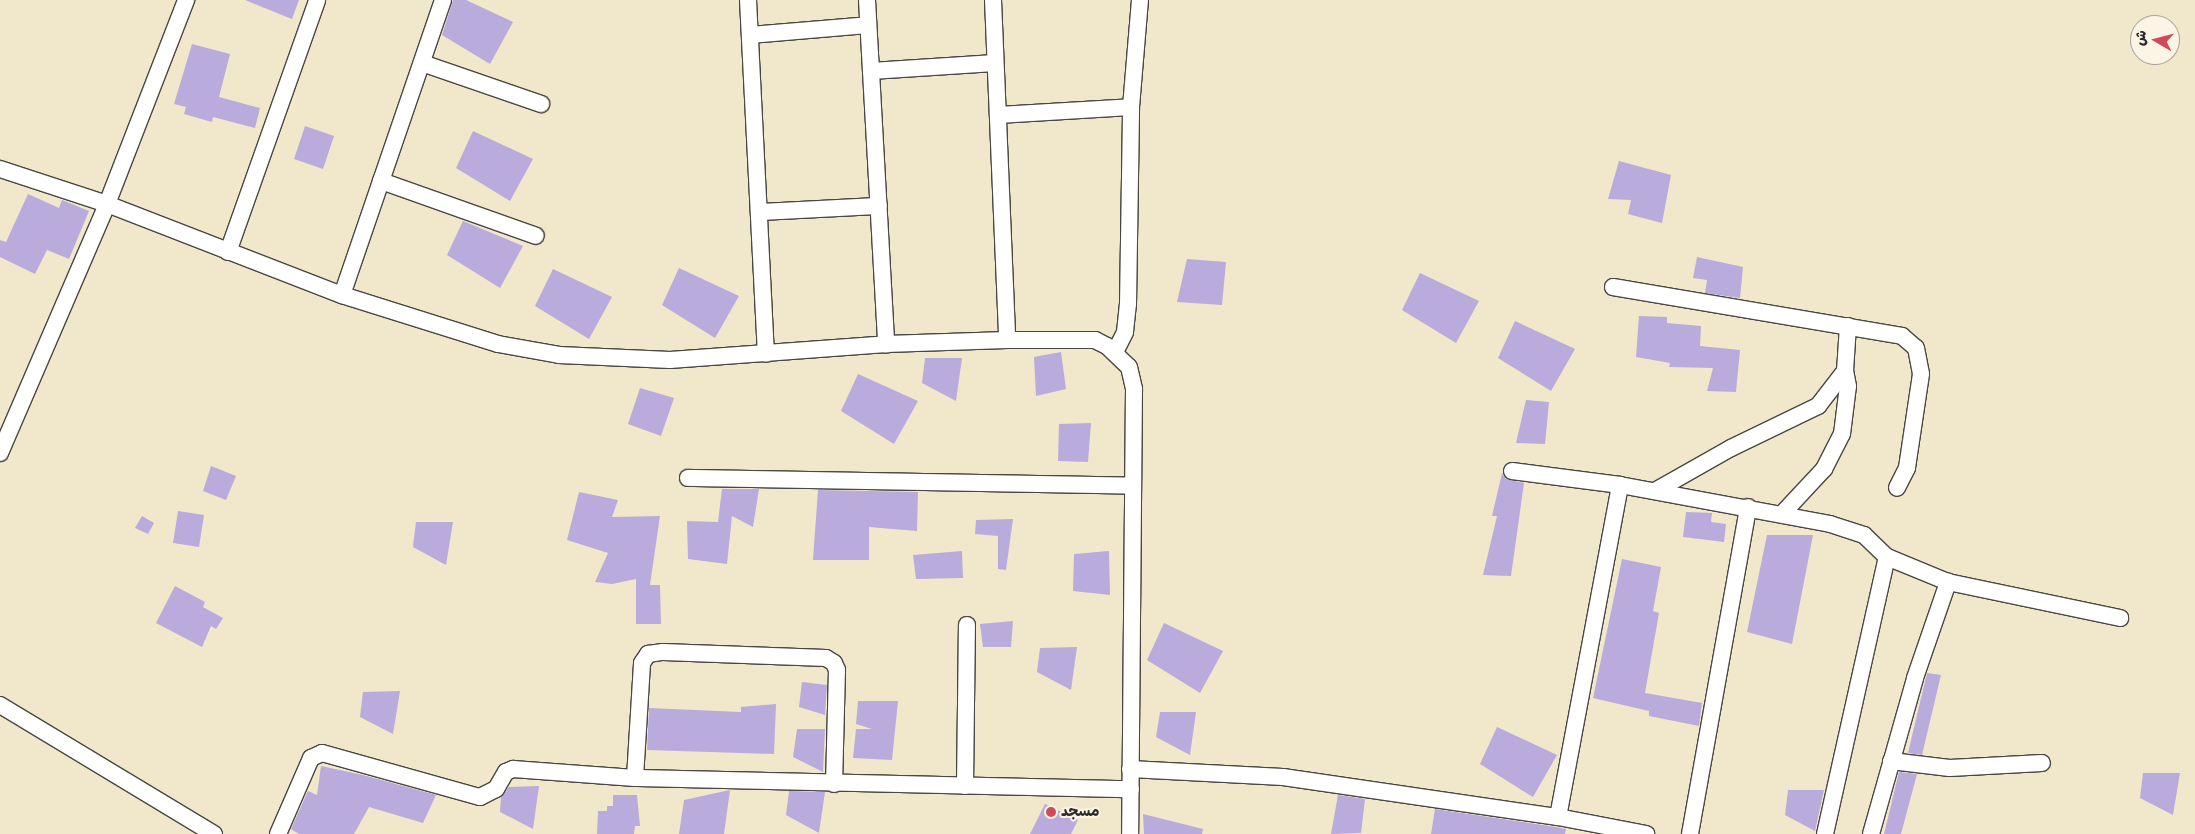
<!DOCTYPE html>
<meta charset="utf-8">
<style>
body{margin:0}
#map{position:relative;width:2195px;height:834px;overflow:hidden;background:#f1e7cb;font-family:Itim,"Playpen Sans Arabic",sans-serif}
div>[style]{position:absolute}
[style*='--x']{left:calc(var(--x)*1px);top:calc(var(--y)*1px);width:calc(var(--w)*1px);rotate:calc(var(--a)*1deg)}
.building>*{inset:0;background:#baabdd}
.roads{filter:drop-shadow(1px 0 #494743) drop-shadow(-1px 0 #494743) drop-shadow(0 1px #494743) drop-shadow(0 -1px #494743)}
.street>*{height:16px;margin:-8px;padding:0 8px;transform-origin:8px;border-radius:8px;background:#fff}
.dots>*{width:14px;height:14px;translate:-50% -50%;box-sizing:border-box;border:2px solid #fcf5e5;border-radius:50%}
span{translate:-50% -50%;white-space:nowrap;text-align:center;line-height:1.15;-webkit-text-stroke:4px #fcf5e5;paint-order:stroke}
.poi-label{font-size:15px;color:#2b2b2b;font-weight:700}
.left{translate:0 -50%;text-align:left}
.north{position:absolute;left:2130px;top:15px;width:50px;height:50px;box-sizing:border-box;background:#fcf5e5;border:1px solid #a8a49b;border-radius:50%;rotate:278deg;font-size:14px;font-weight:700;line-height:20px;text-align:center;color:#2b2b2b}
.north::after{content:'';display:block;margin:auto;width:18px;height:22px;background:#d1495b;clip-path:polygon(50% 0,100% 100%,50% 72%,0 100%)}
</style>
<div id="map">
<div class="building">
<div style="clip-path:polygon(245px 0,299px 0,292px 19px)"></div>
<div style="clip-path:polygon(453px 0,466px 0,513px 22px,490px 64px,442px 35px)"></div>
<div style="clip-path:polygon(192px 44px,230px 54px,219px 97px,260px 108px,255px 128px,213px 117px,212px 122px,184px 114px,186px 107px,174px 104px)"></div>
<div style="clip-path:polygon(305px 126px,334px 136px,323px 169px,294px 159px)"></div>
<div style="clip-path:polygon(473px 131px,533px 159px,510px 201px,456px 168px)"></div>
<div style="clip-path:polygon(1619px 161px,1671px 175px,1662px 223px,1628px 214px,1631px 200px,1608px 199px)"></div>
<div style="clip-path:polygon(28px 194px,59px 208px,62px 200px,89px 211px,69px 259px,47px 250px,35px 274px,0 257px,0 240px,6px 242px)"></div>
<div style="clip-path:polygon(463px 221px,523px 246px,500px 288px,447px 255px)"></div>
<div style="clip-path:polygon(1697px 257px,1743px 267px,1740px 298px,1705px 293px,1707px 280px,1693px 278px)"></div>
<div style="clip-path:polygon(1187px 259px,1226px 262px,1222px 305px,1177px 302px)"></div>
<div style="clip-path:polygon(679px 268px,739px 296px,715px 338px,662px 305px)"></div>
<div style="clip-path:polygon(553px 269px,612px 297px,589px 339px,535px 306px)"></div>
<div style="clip-path:polygon(1420px 273px,1479px 301px,1456px 343px,1402px 310px)"></div>
<div style="clip-path:polygon(1639px 316px,1667px 317px,1667px 323px,1701px 326px,1700px 346px,1740px 350px,1736px 392px,1707px 391px,1713px 368px,1669px 367px,1670px 363px,1636px 357px)"></div>
<div style="clip-path:polygon(1515px 321px,1575px 349px,1551px 391px,1498px 358px)"></div>
<div style="clip-path:polygon(1061px 352px,1066px 389px,1036px 396px,1034px 357px)"></div>
<div style="clip-path:polygon(925px 358px,962px 358px,956px 401px,922px 383px)"></div>
<div style="clip-path:polygon(858px 374px,918px 401px,894px 444px,841px 411px)"></div>
<div style="clip-path:polygon(640px 388px,674px 398px,661px 436px,628px 424px)"></div>
<div style="clip-path:polygon(1526px 400px,1549px 402px,1545px 444px,1516px 443px)"></div>
<div style="clip-path:polygon(1091px 423px,1088px 462px,1058px 461px,1059px 424px)"></div>
<div style="clip-path:polygon(211px 466px,236px 476px,226px 500px,203px 491px)"></div>
<div style="clip-path:polygon(1502px 473px,1506px 479px,1524px 483px,1511px 576px,1483px 575px,1497px 516px,1492px 516px)"></div>
<div style="clip-path:polygon(722px 489px,759px 489px,753px 527px,732px 516px,727px 564px,688px 559px,687px 521px,718px 522px)"></div>
<div style="clip-path:polygon(818px 490px,918px 492px,917px 531px,869px 527px,869px 560px,813px 560px)"></div>
<div style="clip-path:polygon(579px 492px,618px 500px,612px 517px,660px 516px,650px 585px,660px 585px,661px 624px,636px 624px,636px 579px,612px 584px,595px 582px,608px 553px,567px 540px)"></div>
<div style="clip-path:polygon(178px 511px,204px 515px,199px 547px,173px 543px)"></div>
<div style="clip-path:polygon(1686px 512px,1712px 513px,1711px 522px,1726px 524px,1724px 542px,1683px 537px)"></div>
<div style="clip-path:polygon(142px 516px,154px 523px,148px 534px,135px 528px)"></div>
<div style="clip-path:polygon(1013px 519px,1006px 570px,998px 569px,998px 536px,975px 534px,976px 520px)"></div>
<div style="clip-path:polygon(416px 522px,453px 522px,446px 565px,413px 547px)"></div>
<div style="clip-path:polygon(1767px 535px,1813px 535px,1792px 644px,1747px 632px)"></div>
<div style="clip-path:polygon(962px 551px,963px 578px,916px 579px,913px 555px)"></div>
<div style="clip-path:polygon(1109px 551px,1110px 595px,1073px 591px,1074px 554px)"></div>
<div style="clip-path:polygon(1622px 559px,1661px 567px,1653px 611px,1659px 613px,1645px 693px,1702px 703px,1699px 726px,1649px 716px,1649px 711px,1593px 698px)"></div>
<div style="clip-path:polygon(175px 586px,205px 602px,203px 607px,223px 618px,216px 629px,211px 626px,202px 647px,156px 623px)"></div>
<div style="clip-path:polygon(1013px 621px,1011px 647px,983px 647px,980px 624px)"></div>
<div style="clip-path:polygon(1164px 623px,1223px 651px,1200px 693px,1147px 660px)"></div>
<div style="clip-path:polygon(1077px 647px,1071px 690px,1037px 672px,1040px 648px)"></div>
<div style="clip-path:polygon(1927px 673px,1941px 675px,1922px 755px,1908px 753px)"></div>
<div style="clip-path:polygon(802px 682px,827px 685px,825px 715px,799px 707px)"></div>
<div style="clip-path:polygon(400px 691px,393px 734px,360px 717px,363px 692px)"></div>
<div style="clip-path:polygon(858px 701px,898px 701px,892px 760px,853px 758px,856px 729px,872px 729px,856px 724px)"></div>
<div style="clip-path:polygon(776px 704px,774px 754px,647px 750px,649px 708px,741px 712px,741px 707px)"></div>
<div style="clip-path:polygon(1160px 712px,1196px 712px,1190px 755px,1156px 737px)"></div>
<div style="clip-path:polygon(1497px 727px,1557px 755px,1533px 797px,1480px 764px)"></div>
<div style="clip-path:polygon(797px 729px,825px 729px,823px 772px,793px 757px)"></div>
<div style="clip-path:polygon(321px 766px,363px 775px,436px 795px,423px 823px,369px 807px,354px 834px,299px 834px,291px 829px,308px 791px,317px 795px)"></div>
<div style="clip-path:polygon(1899px 772px,1917px 774px,1901px 834px,1884px 834px)"></div>
<div style="clip-path:polygon(2143px 773px,2180px 773px,2173px 815px,2140px 798px)"></div>
<div style="clip-path:polygon(539px 786px,533px 829px,500px 812px,501px 797px,509px 787px)"></div>
<div style="clip-path:polygon(730px 790px,724px 834px,679px 834px,684px 800px)"></div>
<div style="clip-path:polygon(1788px 790px,1824px 790px,1815px 831px,1785px 815px)"></div>
<div style="clip-path:polygon(789px 791px,825px 792px,819px 833px,786px 815px)"></div>
<div style="clip-path:polygon(613px 795px,637px 795px,640px 826px,635px 826px,634px 834px,597px 834px,598px 811px,607px 811px,607px 806px,613px 806px)"></div>
<div style="clip-path:polygon(1338px 795px,1365px 799px,1361px 833px,1331px 834px)"></div>
<div style="clip-path:polygon(1045px 804px,1078px 820px,1071px 834px,1030px 834px)"></div>
<div style="clip-path:polygon(1435px 809px,1556px 827px,1566px 829px,1565px 834px,1431px 834px)"></div>
<div style="clip-path:polygon(1143px 814px,1203px 829px,1202px 834px,1144px 834px)"></div>
</div>
<div class="roads">
<div class="street">
<div style="--x:748;--y:0;--w:354;--a:87.1"></div>
<div style="--x:867;--y:0;--w:345;--a:86.8"></div>
<div style="--x:993;--y:0;--w:340;--a:87.6"></div>
<div style="--x:750;--y:35;--w:118;--a:-4.8"></div>
<div style="--x:422;--y:63;--w:126;--a:19"></div>
<div style="--x:871;--y:71;--w:124;--a:-3.7"></div>
<div style="--x:998;--y:115;--w:133;--a:-3.4"></div>
<div style="--x:0;--y:169;--w:113;--a:18.1"></div>
<div style="--x:107;--y:204;--w:252;--a:21.2"></div>
<div style="--x:342;--y:295;--w:164;--a:17.4"></div>
<div style="--x:498;--y:344;--w:62;--a:10.2"></div>
<div style="--x:559;--y:355;--w:111;--a:2.6"></div>
<div style="--x:670;--y:360;--w:217;--a:-4.2"></div>
<div style="--x:886;--y:344;--w:121;--a:-1.9"></div>
<div style="--x:1007;--y:340;--w:88;--a:0"></div>
<div style="--x:1095;--y:340;--w:13;--a:27"></div>
<div style="--x:1107;--y:346;--w:30;--a:44"></div>
<div style="--x:1129;--y:367;--w:23;--a:77"></div>
<div style="--x:1134;--y:389;--w:445;--a:90.5"></div>
<div style="--x:381;--y:181;--w:164;--a:19.5"></div>
<div style="--x:759;--y:212;--w:120;--a:-2.9"></div>
<div style="--x:228;--y:252;--w:267;--a:-70.5"></div>
<div style="--x:1613;--y:287;--w:293;--a:9.6"></div>
<div style="--x:1902;--y:336;--w:18;--a:41"></div>
<div style="--x:1916;--y:348;--w:26;--a:79"></div>
<div style="--x:1921;--y:374;--w:95;--a:98.5"></div>
<div style="--x:1907;--y:468;--w:22;--a:117"></div>
<div style="--x:342;--y:295;--w:312;--a:-71.1"></div>
<div style="--x:1115;--y:352;--w:22;--a:-63"></div>
<div style="--x:1125;--y:332;--w:28;--a:-84"></div>
<div style="--x:1128;--y:304;--w:197;--a:-89.1"></div>
<div style="--x:1131;--y:107;--w:107;--a:-85.2"></div>
<div style="--x:0;--y:453;--w:271;--a:-66.7"></div>
<div style="--x:107;--y:204;--w:219;--a:-68.8"></div>
<div style="--x:1512;--y:471;--w:109;--a:7.4"></div>
<div style="--x:1620;--y:485;--w:214;--a:10.5"></div>
<div style="--x:1830;--y:524;--w:36;--a:18"></div>
<div style="--x:1864;--y:535;--w:32;--a:44"></div>
<div style="--x:1887;--y:557;--w:66;--a:22.3"></div>
<div style="--x:1948;--y:582;--w:176;--a:11.8"></div>
<div style="--x:688;--y:478;--w:443;--a:1"></div>
<div style="--x:1655;--y:491;--w:87;--a:-29.5"></div>
<div style="--x:1731;--y:448;--w:97;--a:-25.8"></div>
<div style="--x:1818;--y:406;--w:44;--a:-52.4"></div>
<div style="--x:1845;--y:371;--w:45;--a:-86.2"></div>
<div style="--x:1782;--y:514;--w:62;--a:-47"></div>
<div style="--x:1824;--y:469;--w:39;--a:-63"></div>
<div style="--x:1842;--y:434;--w:48;--a:-82.9"></div>
<div style="--x:1848;--y:386;--w:15;--a:-101"></div>
<div style="--x:0;--y:705;--w:250;--a:31.1"></div>
<div style="--x:1891;--y:761;--w:59;--a:6.8"></div>
<div style="--x:1950;--y:768;--w:92;--a:-3.1"></div>
<div style="--x:1130;--y:769;--w:153;--a:3"></div>
<div style="--x:1283;--y:777;--w:278;--a:8.3"></div>
<div style="--x:1558;--y:817;--w:90;--a:10.9"></div>
<div style="--x:635;--y:778;--w:115;--a:-86.5"></div>
<div style="--x:642;--y:663;--w:11;--a:-56"></div>
<div style="--x:648;--y:654;--w:15;--a:-8"></div>
<div style="--x:663;--y:652;--w:163;--a:2.1"></div>
<div style="--x:826;--y:658;--w:9;--a:32"></div>
<div style="--x:834;--y:663;--w:8;--a:67"></div>
<div style="--x:837;--y:670;--w:114;--a:91.5"></div>
<div style="--x:965;--y:786;--w:161;--a:-89.3"></div>
<div style="--x:1558;--y:817;--w:338;--a:-79.4"></div>
<div style="--x:278;--y:834;--w:83;--a:-66.5"></div>
<div style="--x:311;--y:758;--w:12;--a:-24"></div>
<div style="--x:322;--y:753;--w:164;--a:15.6"></div>
<div style="--x:480;--y:797;--w:18;--a:-27"></div>
<div style="--x:496;--y:789;--w:20;--a:-60"></div>
<div style="--x:506;--y:772;--w:8;--a:-23"></div>
<div style="--x:513;--y:769;--w:122;--a:4.2"></div>
<div style="--x:635;--y:778;--w:496;--a:1.3"></div>
<div style="--x:1690;--y:834;--w:332;--a:-79.9"></div>
<div style="--x:1825;--y:834;--w:284;--a:-77.4"></div>
<div style="--x:1871;--y:834;--w:162;--a:-74.2"></div>
<div style="--x:1915;--y:678;--w:102;--a:-71"></div>
</div>
</div>
<div class="dots">
<div style="left:1051px;top:812px;background:#d1495b"></div>
</div>
<div class="poi-label">
<span class="left" style="left:1061px;top:812px">مسجد</span>
</div>
<div class="north">ش</div>
</div>
